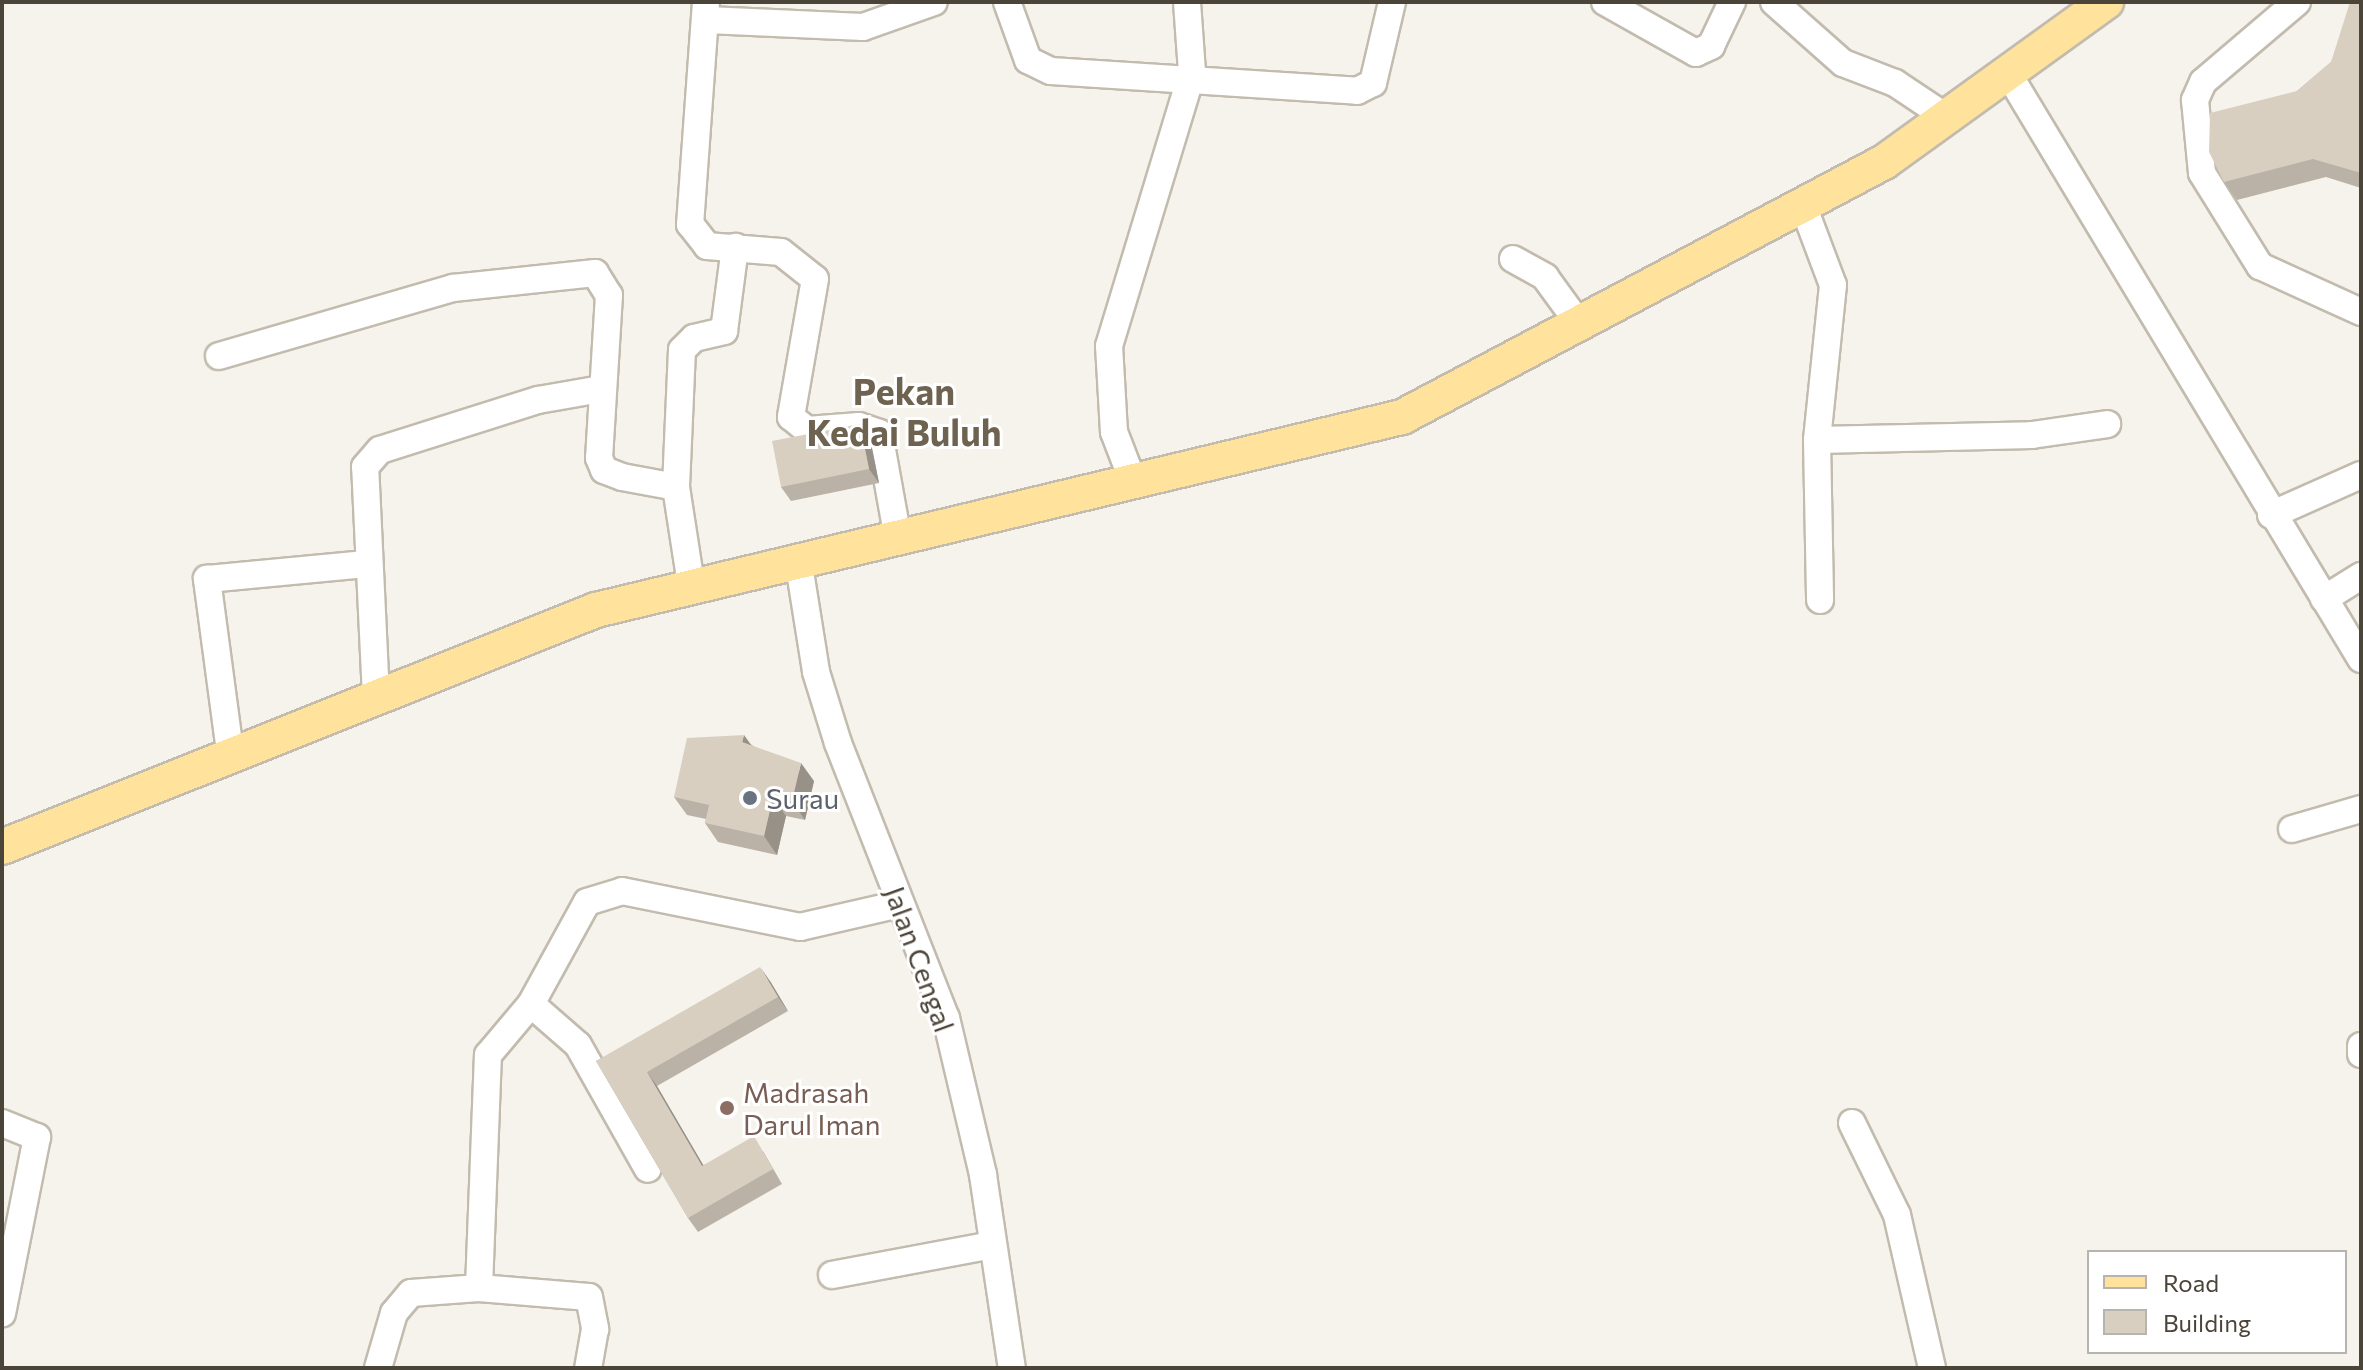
<!DOCTYPE html>
<style>
body{margin:0}
#map{position:relative;width:2363px;height:1370px;overflow:hidden;background:#f6f3ec;font-family:Commissioner,sans-serif}
div>[style]{position:absolute}
[style*='--x']{left:calc(var(--x)*1px);top:calc(var(--y)*1px);width:calc(var(--w)*1px);rotate:calc(var(--a)*1deg)}
.roads{filter:drop-shadow(2px 0 #c2bbae) drop-shadow(-2px 0 #c2bbae) drop-shadow(0 2px #c2bbae) drop-shadow(0 -2px #c2bbae)}
.minor>*{height:26px;margin:-13px;padding:0 13px;transform-origin:13px;border-radius:13px;background:#fff}
.major>*{height:34px;margin:-17px;padding:0 17px;transform-origin:17px;border-radius:17px;background:#ffe39c}
.wall>*{inset:0;background:#bab2a6}
.shaded-wall>*{inset:0;background:#979187}
.building>*{inset:0;background:#d8cfc1}
.dots>*{width:22px;height:22px;translate:-50% -50%;box-sizing:border-box;border:4px solid #fff;border-radius:50%}
span{translate:-50% -50%;white-space:nowrap;text-align:center;line-height:1.15;-webkit-text-stroke:6px #fff;paint-order:stroke}
.worship-label{font-size:28px;color:#5b616d}
.left{translate:0 -50%;text-align:left}
.street-label{font-size:28px;color:#4b4439}
.education-label{font-size:28px;color:#785e54}
.district-label{font-size:36px;color:#6e6250;font-weight:700}
.frame{position:absolute;inset:0;border:4px solid #4b4439;pointer-events:none}
.legend{position:absolute;left:2087px;top:1250px;width:260px;height:104px;box-sizing:border-box;background:#fff;border:2px solid #b7b4b0;margin:0;padding:10px 14px;list-style:none;font-size:24px;color:#4b4439}
.legend li{display:flex;align-items:center;gap:16px;height:40px}
.legend b{width:40px;border:2px solid #b7b4b0}
</style>
<div id="map">
<div class="roads">
<div class="minor">
<div style="--x:706;--y:2;--w:223;--a:94.1"></div>
<div style="--x:690;--y:224;--w:28;--a:52"></div>
<div style="--x:707;--y:246;--w:74;--a:4.6"></div>
<div style="--x:781;--y:252;--w:43;--a:38.5"></div>
<div style="--x:815;--y:279;--w:140;--a:99.9"></div>
<div style="--x:791;--y:417;--w:21;--a:39"></div>
<div style="--x:807;--y:430;--w:52;--a:-4.4"></div>
<div style="--x:859;--y:426;--w:21;--a:19"></div>
<div style="--x:879;--y:433;--w:108;--a:79.8"></div>
<div style="--x:1007;--y:2;--w:62;--a:70.1"></div>
<div style="--x:1028;--y:60;--w:25;--a:26"></div>
<div style="--x:1051;--y:71;--w:307;--a:3.7"></div>
<div style="--x:1357;--y:91;--w:18;--a:-27"></div>
<div style="--x:1373;--y:83;--w:83;--a:-76.8"></div>
<div style="--x:1605;--y:2;--w:104;--a:29.3"></div>
<div style="--x:1696;--y:53;--w:17;--a:-25"></div>
<div style="--x:1711;--y:46;--w:49;--a:-64.5"></div>
<div style="--x:1774;--y:2;--w:92;--a:41.5"></div>
<div style="--x:1843;--y:63;--w:56;--a:21"></div>
<div style="--x:1895;--y:83;--w:65;--a:33.7"></div>
<div style="--x:2297;--y:2;--w:123;--a:139.6"></div>
<div style="--x:2203;--y:82;--w:20;--a:114"></div>
<div style="--x:2195;--y:100;--w:73;--a:84.5"></div>
<div style="--x:2202;--y:173;--w:110;--a:58.1"></div>
<div style="--x:2260;--y:266;--w:111;--a:24.5"></div>
<div style="--x:707;--y:20;--w:156;--a:2.6"></div>
<div style="--x:863;--y:27;--w:75;--a:-19.4"></div>
<div style="--x:2009;--y:75;--w:682;--a:58.92"></div>
<div style="--x:1804;--y:208;--w:82;--a:69.4"></div>
<div style="--x:1833;--y:285;--w:156;--a:95.9"></div>
<div style="--x:1817;--y:440;--w:160;--a:88.9"></div>
<div style="--x:1513;--y:259;--w:37;--a:29"></div>
<div style="--x:1545;--y:277;--w:59;--a:53.9"></div>
<div style="--x:219;--y:356;--w:244;--a:-16.2"></div>
<div style="--x:453;--y:288;--w:143;--a:-6"></div>
<div style="--x:595;--y:273;--w:26;--a:58"></div>
<div style="--x:609;--y:295;--w:163;--a:93.5"></div>
<div style="--x:599;--y:458;--w:13;--a:67"></div>
<div style="--x:604;--y:470;--w:19;--a:21"></div>
<div style="--x:622;--y:477;--w:55;--a:10.5"></div>
<div style="--x:1817;--y:440;--w:215;--a:-1.3"></div>
<div style="--x:2032;--y:435;--w:76;--a:-8.3"></div>
<div style="--x:1134;--y:484;--w:56;--a:-111"></div>
<div style="--x:1114;--y:432;--w:86;--a:-93.3"></div>
<div style="--x:1109;--y:346;--w:286;--a:-73.1"></div>
<div style="--x:1192;--y:72;--w:70;--a:-94.1"></div>
<div style="--x:2271;--y:515;--w:98;--a:-24"></div>
<div style="--x:798;--y:559;--w:114;--a:80.9"></div>
<div style="--x:816;--y:672;--w:74;--a:72.8"></div>
<div style="--x:838;--y:743;--w:295;--a:68.6"></div>
<div style="--x:946;--y:1018;--w:161;--a:76.7"></div>
<div style="--x:983;--y:1175;--w:195;--a:81.5"></div>
<div style="--x:691;--y:584;--w:98;--a:-98.8"></div>
<div style="--x:676;--y:487;--w:137;--a:-87.5"></div>
<div style="--x:682;--y:350;--w:17;--a:-45"></div>
<div style="--x:694;--y:338;--w:31;--a:-13"></div>
<div style="--x:724;--y:331;--w:85;--a:-82.5"></div>
<div style="--x:2324;--y:599;--w:44;--a:-31.9"></div>
<div style="--x:376;--y:697;--w:230;--a:-92.7"></div>
<div style="--x:365;--y:467;--w:23;--a:-49"></div>
<div style="--x:380;--y:450;--w:166;--a:-17.6"></div>
<div style="--x:538;--y:400;--w:64;--a:-9.9"></div>
<div style="--x:231;--y:759;--w:182;--a:-97.6"></div>
<div style="--x:207;--y:579;--w:160;--a:-5.4"></div>
<div style="--x:2292;--y:829;--w:72;--a:-16.2"></div>
<div style="--x:531;--y:1004;--w:62;--a:41.1"></div>
<div style="--x:578;--y:1045;--w:142;--a:60.6"></div>
<div style="--x:2361;--y:1046;--w:8;--a:90"></div>
<div style="--x:2;--y:1123;--w:38;--a:22"></div>
<div style="--x:37;--y:1137;--w:180;--a:101.2"></div>
<div style="--x:1852;--y:1123;--w:102;--a:63.9"></div>
<div style="--x:1897;--y:1215;--w:157;--a:77.1"></div>
<div style="--x:832;--y:1275;--w:163;--a:-10.6"></div>
<div style="--x:479;--y:1288;--w:233;--a:-87.8"></div>
<div style="--x:488;--y:1055;--w:67;--a:-49.9"></div>
<div style="--x:531;--y:1004;--w:116;--a:-61.2"></div>
<div style="--x:587;--y:902;--w:37;--a:-17"></div>
<div style="--x:622;--y:891;--w:182;--a:11.4"></div>
<div style="--x:800;--y:927;--w:103;--a:-13"></div>
<div style="--x:378;--y:1368;--w:57;--a:-73.8"></div>
<div style="--x:394;--y:1313;--w:26;--a:-50"></div>
<div style="--x:411;--y:1293;--w:68;--a:-4.2"></div>
<div style="--x:479;--y:1288;--w:110;--a:4.7"></div>
<div style="--x:589;--y:1297;--w:33;--a:79"></div>
<div style="--x:595;--y:1329;--w:40;--a:100"></div>
</div>
<div class="major">
<div style="--x:2;--y:847;--w:640;--a:-21.75"></div>
<div style="--x:596;--y:610;--w:829;--a:-13.47"></div>
<div style="--x:1402;--y:417;--w:545;--a:-27.88"></div>
<div style="--x:1884;--y:162;--w:274;--a:-35.8"></div>
</div>
</div>
<div class="wall">
<div style="clip-path:polygon(2361px 2px,2361px 188px,2326px 177px,2237px 200px,2224px 182px,2297px 91px,2331px 62px)"></div>
<div style="clip-path:polygon(860px 424px,870px 438px,879px 483px,791px 501px,781px 487px)"></div>
<div style="clip-path:polygon(750px 744px,814px 781px,805px 820px,786px 816px,777px 855px,718px 842px,705px 823px,706px 819px,687px 815px,674px 797px)"></div>
<div style="clip-path:polygon(770px 981px,788px 1011px,657px 1086px,703px 1165px,763px 1151px,782px 1184px,698px 1232px,688px 1218px,596px 1061px)"></div>
</div>
<div class="shaded-wall">
<div style="clip-path:polygon(860px 424px,870px 438px,879px 483px,869px 469px)"></div>
<div style="clip-path:polygon(744px 735px,757px 753px,742px 742px)"></div>
<div style="clip-path:polygon(801px 763px,814px 781px,805px 820px,792px 801px)"></div>
<div style="clip-path:polygon(773px 797px,786px 816px,777px 855px,764px 836px)"></div>
<div style="clip-path:polygon(760px 967px,770px 981px,788px 1011px,778px 997px)"></div>
<div style="clip-path:polygon(647px 1072px,657px 1086px,712px 1180px,702px 1166px)"></div>
</div>
<div class="building">
<div style="clip-path:polygon(2350px 2px,2361px 2px,2361px 173px,2313px 159px,2224px 182px,2209px 152px,2210px 113px,2297px 91px,2331px 62px)"></div>
<div style="clip-path:polygon(860px 424px,869px 469px,781px 487px,772px 441px)"></div>
<div style="clip-path:polygon(744px 735px,742px 742px,801px 763px,792px 801px,773px 797px,764px 836px,705px 823px,709px 805px,674px 797px,687px 738px)"></div>
<div style="clip-path:polygon(760px 967px,778px 997px,647px 1072px,702px 1166px,754px 1136px,773px 1169px,688px 1218px,596px 1061px)"></div>
</div>
<div class="dots">
<div style="left:750px;top:798px;background:#6b7280"></div>
<div style="left:727px;top:1108px;background:#8d6e63"></div>
</div>
<div class="worship-label">
<span class="left" style="left:766px;top:798px">Surau</span>
</div>
<div class="street-label">
<span style="left:920px;top:959px;rotate:70deg">Jalan Cengal</span>
</div>
<div class="education-label">
<span class="left" style="left:743px;top:1108px">Madrasah<br>Darul Iman</span>
</div>
<div class="district-label">
<span style="left:904px;top:411px">Pekan<br>Kedai Buluh</span>
</div>
<div class="frame"></div>
<ul class="legend">
<li><b style="height:10px;background:#ffe39c"></b>Road</li>
<li><b style="height:22px;background:#d8cfc1"></b>Building</li>
</ul>
</div>
